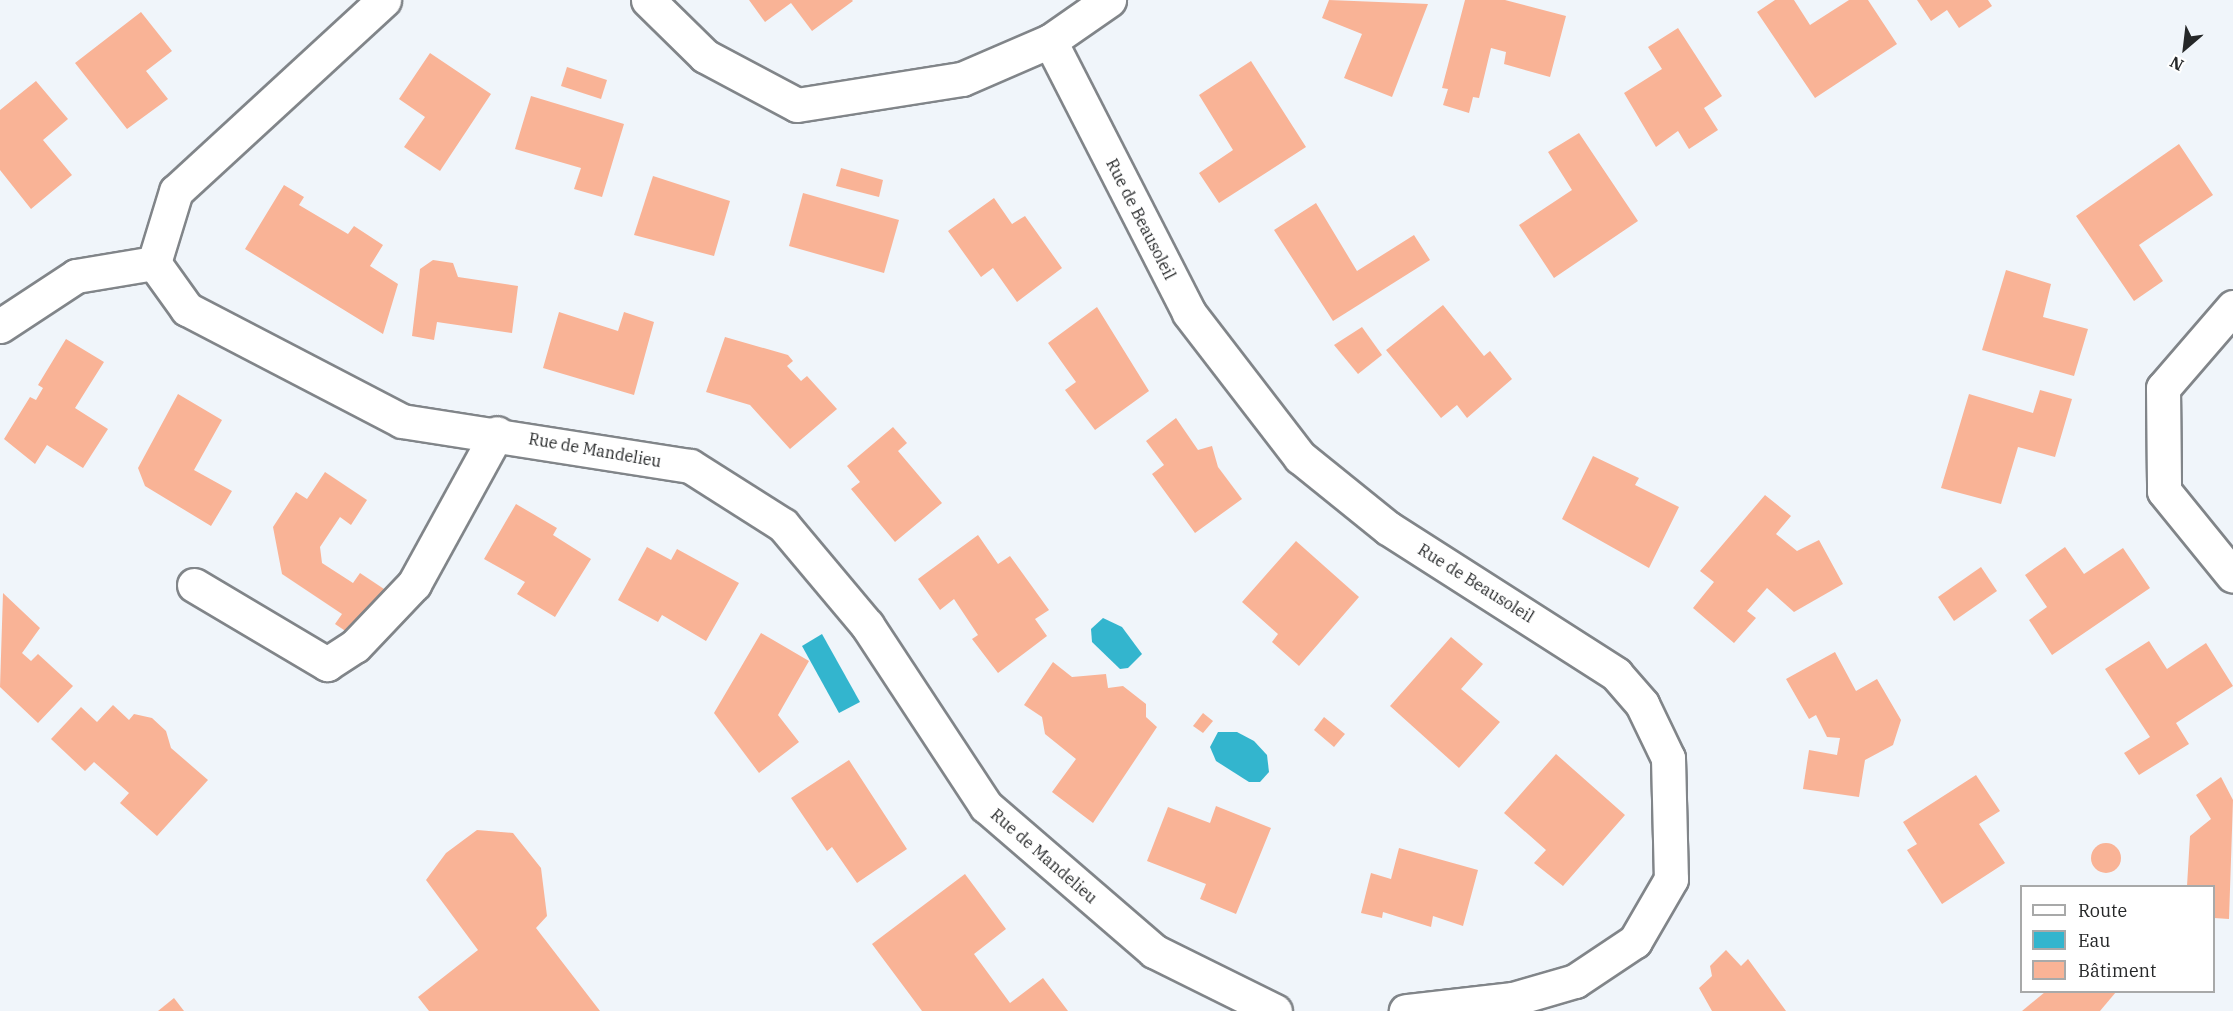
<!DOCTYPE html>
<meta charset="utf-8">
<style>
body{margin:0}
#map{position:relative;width:2233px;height:1011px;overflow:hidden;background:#f0f5fa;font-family:"IBM Plex Serif",serif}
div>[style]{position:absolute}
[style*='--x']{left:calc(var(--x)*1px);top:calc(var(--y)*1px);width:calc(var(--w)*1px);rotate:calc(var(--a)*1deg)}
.water>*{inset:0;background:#33b5ce}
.building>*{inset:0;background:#f9b396}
.round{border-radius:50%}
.roads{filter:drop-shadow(2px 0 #818589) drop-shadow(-2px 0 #818589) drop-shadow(0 2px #818589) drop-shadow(0 -2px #818589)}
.minor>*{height:33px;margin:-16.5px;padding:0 16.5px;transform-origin:16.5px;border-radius:16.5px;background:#fff}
span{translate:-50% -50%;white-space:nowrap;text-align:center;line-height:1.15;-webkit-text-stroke:4.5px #fff;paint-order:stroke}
.street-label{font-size:16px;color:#252728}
.legend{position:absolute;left:2020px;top:885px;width:195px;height:108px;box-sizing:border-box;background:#fff;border:2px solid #a8a9a9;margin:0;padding:8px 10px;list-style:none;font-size:18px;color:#252728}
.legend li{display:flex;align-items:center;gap:12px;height:30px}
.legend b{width:30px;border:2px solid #a8a9a9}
.north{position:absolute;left:2155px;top:18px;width:60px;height:60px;-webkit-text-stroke:4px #fff;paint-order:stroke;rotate:208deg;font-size:16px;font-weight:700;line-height:24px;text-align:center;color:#252728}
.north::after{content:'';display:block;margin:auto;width:21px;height:27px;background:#252728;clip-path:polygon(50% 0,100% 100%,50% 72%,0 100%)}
</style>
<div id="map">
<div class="water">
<div style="clip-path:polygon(1103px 618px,1122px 627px,1142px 654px,1128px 668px,1120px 669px,1092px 642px,1091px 629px)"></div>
<div style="clip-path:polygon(822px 634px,860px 702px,839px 713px,802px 646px)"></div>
<div style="clip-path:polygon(1218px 732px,1237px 732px,1254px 741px,1267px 755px,1269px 772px,1260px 782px,1249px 782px,1216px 761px,1210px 747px)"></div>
</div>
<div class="building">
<div style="clip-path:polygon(749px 0,852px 0,853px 1px,812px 31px,791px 3px,765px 22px)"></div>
<div style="clip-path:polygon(1329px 0,1428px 4px,1392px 97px,1344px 78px,1362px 34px,1322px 18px)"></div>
<div style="clip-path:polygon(1465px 0,1505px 0,1566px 16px,1550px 77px,1504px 64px,1506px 52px,1491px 48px,1479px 98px,1473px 97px,1469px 113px,1443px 105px,1448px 89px,1442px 88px)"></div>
<div style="clip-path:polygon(1775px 0,1794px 0,1810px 25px,1849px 0,1868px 0,1897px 44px,1815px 98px,1757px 12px)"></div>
<div style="clip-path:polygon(1917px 0,1988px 0,1992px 6px,1959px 28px,1947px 10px,1931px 21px)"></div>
<div style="clip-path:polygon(141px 12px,172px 51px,146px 71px,168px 99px,127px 129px,75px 63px)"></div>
<div style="clip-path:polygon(1678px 28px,1722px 96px,1704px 108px,1718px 130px,1689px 149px,1678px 131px,1656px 147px,1624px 93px,1662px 69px,1648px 47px)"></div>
<div style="clip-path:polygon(430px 53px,491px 94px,440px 171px,404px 147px,425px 117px,399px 99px)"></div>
<div style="clip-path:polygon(1251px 61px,1306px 147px,1219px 203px,1199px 173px,1233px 150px,1199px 95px)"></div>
<div style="clip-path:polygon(567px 67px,607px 80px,601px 99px,561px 86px)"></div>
<div style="clip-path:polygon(36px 81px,68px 119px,43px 140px,72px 175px,31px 209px,0 170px,0 110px)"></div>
<div style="clip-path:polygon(531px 96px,624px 124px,602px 197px,574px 189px,581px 168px,515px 149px)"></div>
<div style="clip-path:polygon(1579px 133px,1638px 221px,1554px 278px,1519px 225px,1572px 190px,1548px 152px)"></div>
<div style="clip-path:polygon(2179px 144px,2213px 195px,2139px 245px,2163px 281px,2134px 301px,2076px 216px)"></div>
<div style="clip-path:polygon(841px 168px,883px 180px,879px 197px,836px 186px)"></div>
<div style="clip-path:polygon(653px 176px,730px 201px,714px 256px,634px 235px)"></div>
<div style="clip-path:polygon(284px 185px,304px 197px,299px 205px,348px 234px,354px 226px,383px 245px,370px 266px,398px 284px,383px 334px,245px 249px)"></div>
<div style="clip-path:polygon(803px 193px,899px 220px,884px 273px,789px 246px)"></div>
<div style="clip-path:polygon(994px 198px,1012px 224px,1025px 216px,1062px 268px,1017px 302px,993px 268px,981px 277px,948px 231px)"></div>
<div style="clip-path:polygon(1316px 203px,1357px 271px,1414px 235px,1430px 260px,1333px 321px,1274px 230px)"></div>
<div style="clip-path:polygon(433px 260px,453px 263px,458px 277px,518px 286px,512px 333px,437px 322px,434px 340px,412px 336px,420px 269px)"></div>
<div style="clip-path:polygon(2006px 270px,2051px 284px,2043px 317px,2088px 329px,2074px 376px,1982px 350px)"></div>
<div style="clip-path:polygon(1443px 305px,1484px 356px,1490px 351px,1512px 379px,1467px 418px,1457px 405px,1441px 418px,1386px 350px)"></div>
<div style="clip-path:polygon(1097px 307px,1149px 391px,1095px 430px,1065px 390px,1076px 382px,1048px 343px)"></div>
<div style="clip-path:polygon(559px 312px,618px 331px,624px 312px,654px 322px,634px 395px,543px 368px)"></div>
<div style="clip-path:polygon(1362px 327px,1382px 355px,1358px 374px,1334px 345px)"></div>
<div style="clip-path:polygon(725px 337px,788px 355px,793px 361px,787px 366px,801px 381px,807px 376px,837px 409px,790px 449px,750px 405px,706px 392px)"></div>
<div style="clip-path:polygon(66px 339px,104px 362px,75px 408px,108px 429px,83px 468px,47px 445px,35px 464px,4px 439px,30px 397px,36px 400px,43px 388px,38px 385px)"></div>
<div style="clip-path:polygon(2040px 390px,2072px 399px,2055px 457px,2018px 447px,2001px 504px,1941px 488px,1969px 394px,2033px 413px)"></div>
<div style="clip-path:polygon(178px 394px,222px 420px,194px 470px,232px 491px,211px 526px,145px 486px,138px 468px)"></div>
<div style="clip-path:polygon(1176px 418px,1198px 450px,1212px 446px,1218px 467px,1242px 499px,1195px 533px,1152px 474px,1164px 465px,1146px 441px)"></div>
<div style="clip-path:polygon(893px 427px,907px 443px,898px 451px,942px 503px,895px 542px,851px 489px,860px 482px,847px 466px)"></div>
<div style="clip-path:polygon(1593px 456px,1639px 478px,1635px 485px,1679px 507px,1649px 568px,1562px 519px)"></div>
<div style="clip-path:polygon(325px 472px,367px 500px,351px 525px,340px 517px,320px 547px,322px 563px,353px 583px,360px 573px,384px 589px,353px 636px,335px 624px,342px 614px,282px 574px,273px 527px,296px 492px,307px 499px)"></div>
<div style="clip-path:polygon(1765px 495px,1791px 516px,1776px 534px,1797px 551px,1819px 540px,1843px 584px,1794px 612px,1767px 588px,1747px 611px,1756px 618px,1734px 643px,1693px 608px,1714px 582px,1700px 571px)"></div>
<div style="clip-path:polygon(516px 504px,557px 528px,553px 535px,591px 559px,555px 617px,517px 594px,525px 582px,484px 559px)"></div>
<div style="clip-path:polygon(978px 535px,998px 564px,1010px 556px,1049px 610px,1035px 619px,1047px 636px,998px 673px,972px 639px,978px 635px,954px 599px,940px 610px,918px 579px)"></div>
<div style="clip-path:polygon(1296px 541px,1359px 597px,1299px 666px,1272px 642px,1278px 634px,1242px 602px)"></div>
<div style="clip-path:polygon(647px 547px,671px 560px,677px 549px,739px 583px,706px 641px,662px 615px,658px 622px,618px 600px)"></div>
<div style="clip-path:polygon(2065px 547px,2084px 574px,2123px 548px,2150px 588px,2052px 655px,2029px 620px,2047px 607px,2025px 575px)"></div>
<div style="clip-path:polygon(1981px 567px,1997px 591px,1954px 621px,1938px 597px)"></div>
<div style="clip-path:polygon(3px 593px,40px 628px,22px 653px,31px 661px,38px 654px,73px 686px,38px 723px,0 687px)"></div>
<div style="clip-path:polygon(761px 633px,809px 661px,778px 715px,799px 742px,759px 773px,714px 713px)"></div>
<div style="clip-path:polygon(1451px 637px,1483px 664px,1461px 689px,1500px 722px,1459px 768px,1390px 706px)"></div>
<div style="clip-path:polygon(2149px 641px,2167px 669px,2206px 643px,2233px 686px,2176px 723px,2189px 744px,2139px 775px,2124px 753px,2150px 737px,2105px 669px)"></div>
<div style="clip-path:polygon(1835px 652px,1856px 691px,1877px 679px,1901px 720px,1893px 745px,1865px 760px,1859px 797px,1803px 789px,1809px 750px,1837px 755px,1840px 738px,1827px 737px,1816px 715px,1809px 719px,1786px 679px)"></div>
<div style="clip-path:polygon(1053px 662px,1072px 677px,1106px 674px,1108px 688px,1123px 686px,1146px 704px,1146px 717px,1157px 727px,1093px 823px,1052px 792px,1076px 759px,1045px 734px,1042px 717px,1024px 705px)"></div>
<div style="clip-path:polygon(113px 705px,129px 720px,134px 714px,152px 718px,166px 731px,171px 748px,208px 780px,157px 836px,120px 803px,129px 793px,94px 762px,85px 771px,51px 739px,81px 707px,97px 722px)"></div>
<div style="clip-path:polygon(1203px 713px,1213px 721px,1203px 733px,1193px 726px)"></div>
<div style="clip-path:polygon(1324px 717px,1345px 734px,1334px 747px,1314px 730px)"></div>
<div style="clip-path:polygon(1556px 754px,1625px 815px,1563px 886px,1534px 863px,1546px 850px,1504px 813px)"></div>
<div style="clip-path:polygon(849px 760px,907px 849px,857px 883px,832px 847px,827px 851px,791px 798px)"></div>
<div style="clip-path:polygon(1976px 775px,2000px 811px,1979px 824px,2005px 863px,1942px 904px,1907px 850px,1917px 844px,1903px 822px)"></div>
<div style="clip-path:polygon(2221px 777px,2233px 800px,2229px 919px,2214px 918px,2214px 886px,2187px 886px,2190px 836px,2211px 819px,2196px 795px)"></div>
<div style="clip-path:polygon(1216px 806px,1271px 828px,1236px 914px,1200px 899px,1206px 884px,1147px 861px,1168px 807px,1210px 823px)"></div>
<div style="clip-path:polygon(477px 830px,513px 833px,541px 868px,547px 916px,536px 928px,600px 1011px,429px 1011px,418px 997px,478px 950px,426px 880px,446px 853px)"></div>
<div class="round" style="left:2091px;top:843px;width:30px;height:30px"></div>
<div style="clip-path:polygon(1399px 848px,1478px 870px,1463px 926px,1433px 916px,1431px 927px,1383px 912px,1382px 918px,1361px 913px,1371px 873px,1391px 879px)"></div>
<div style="clip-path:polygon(965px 874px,1006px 929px,974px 954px,1010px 1003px,1043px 978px,1068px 1011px,922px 1011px,872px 944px)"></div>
<div style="clip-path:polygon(1726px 950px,1741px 966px,1748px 959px,1786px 1011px,1712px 1011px,1699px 988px,1712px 976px,1710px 966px)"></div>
<div style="clip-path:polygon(2045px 992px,2116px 992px,2100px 1011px,2022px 1011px)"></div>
<div style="clip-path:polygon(174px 998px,184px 1011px,158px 1011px)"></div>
</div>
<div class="roads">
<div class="minor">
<div style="--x:384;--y:0;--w:282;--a:137.4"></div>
<div style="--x:176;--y:191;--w:75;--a:107"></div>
<div style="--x:154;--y:263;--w:57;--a:54.3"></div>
<div style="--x:187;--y:309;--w:242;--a:27.5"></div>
<div style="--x:402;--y:421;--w:291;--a:8.9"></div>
<div style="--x:690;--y:466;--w:110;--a:32.4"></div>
<div style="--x:783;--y:525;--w:131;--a:50"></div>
<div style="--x:867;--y:625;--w:217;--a:56.7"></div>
<div style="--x:986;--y:806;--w:222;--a:40.8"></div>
<div style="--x:1154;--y:951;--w:135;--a:26.4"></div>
<div style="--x:648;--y:0;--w:80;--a:44.5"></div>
<div style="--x:705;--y:56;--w:104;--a:28"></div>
<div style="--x:797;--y:105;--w:167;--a:-9"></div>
<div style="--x:962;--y:79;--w:96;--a:-23.4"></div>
<div style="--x:1050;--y:41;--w:72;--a:-34.8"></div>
<div style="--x:1050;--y:41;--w:305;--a:62.9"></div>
<div style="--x:1189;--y:313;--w:182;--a:52.4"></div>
<div style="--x:1300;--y:457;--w:113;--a:38.9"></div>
<div style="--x:1388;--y:528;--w:271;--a:32.6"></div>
<div style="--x:1616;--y:674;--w:40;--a:49"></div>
<div style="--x:1642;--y:704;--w:60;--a:64.3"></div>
<div style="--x:1668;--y:758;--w:121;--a:88.6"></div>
<div style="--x:1671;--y:879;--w:72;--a:120.1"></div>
<div style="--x:1635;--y:941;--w:72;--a:146.3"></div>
<div style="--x:1575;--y:981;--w:65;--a:163.8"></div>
<div style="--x:1513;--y:999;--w:108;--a:173.6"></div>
<div style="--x:2233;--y:307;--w:107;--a:130.8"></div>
<div style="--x:2163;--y:388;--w:103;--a:89.4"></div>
<div style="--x:2164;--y:491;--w:109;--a:50.9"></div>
<div style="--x:0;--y:326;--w:91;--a:-33.3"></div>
<div style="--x:76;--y:276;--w:79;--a:-9.5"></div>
<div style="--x:194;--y:585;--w:155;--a:30.7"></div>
<div style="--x:327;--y:664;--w:33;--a:-33"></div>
<div style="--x:355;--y:646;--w:86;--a:-46.4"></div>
<div style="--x:414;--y:584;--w:172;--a:-61.2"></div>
</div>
</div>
<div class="street-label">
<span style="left:1141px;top:219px;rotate:63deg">Rue de Beausoleil</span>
<span style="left:595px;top:450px;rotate:10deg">Rue de Mandelieu</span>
<span style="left:1476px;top:583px;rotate:32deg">Rue de Beausoleil</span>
<span style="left:1044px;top:856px;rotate:41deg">Rue de Mandelieu</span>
</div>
<ul class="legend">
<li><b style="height:8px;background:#fff"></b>Route</li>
<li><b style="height:16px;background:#33b5ce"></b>Eau</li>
<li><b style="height:16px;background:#f9b396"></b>Bâtiment</li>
</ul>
<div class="north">N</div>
</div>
